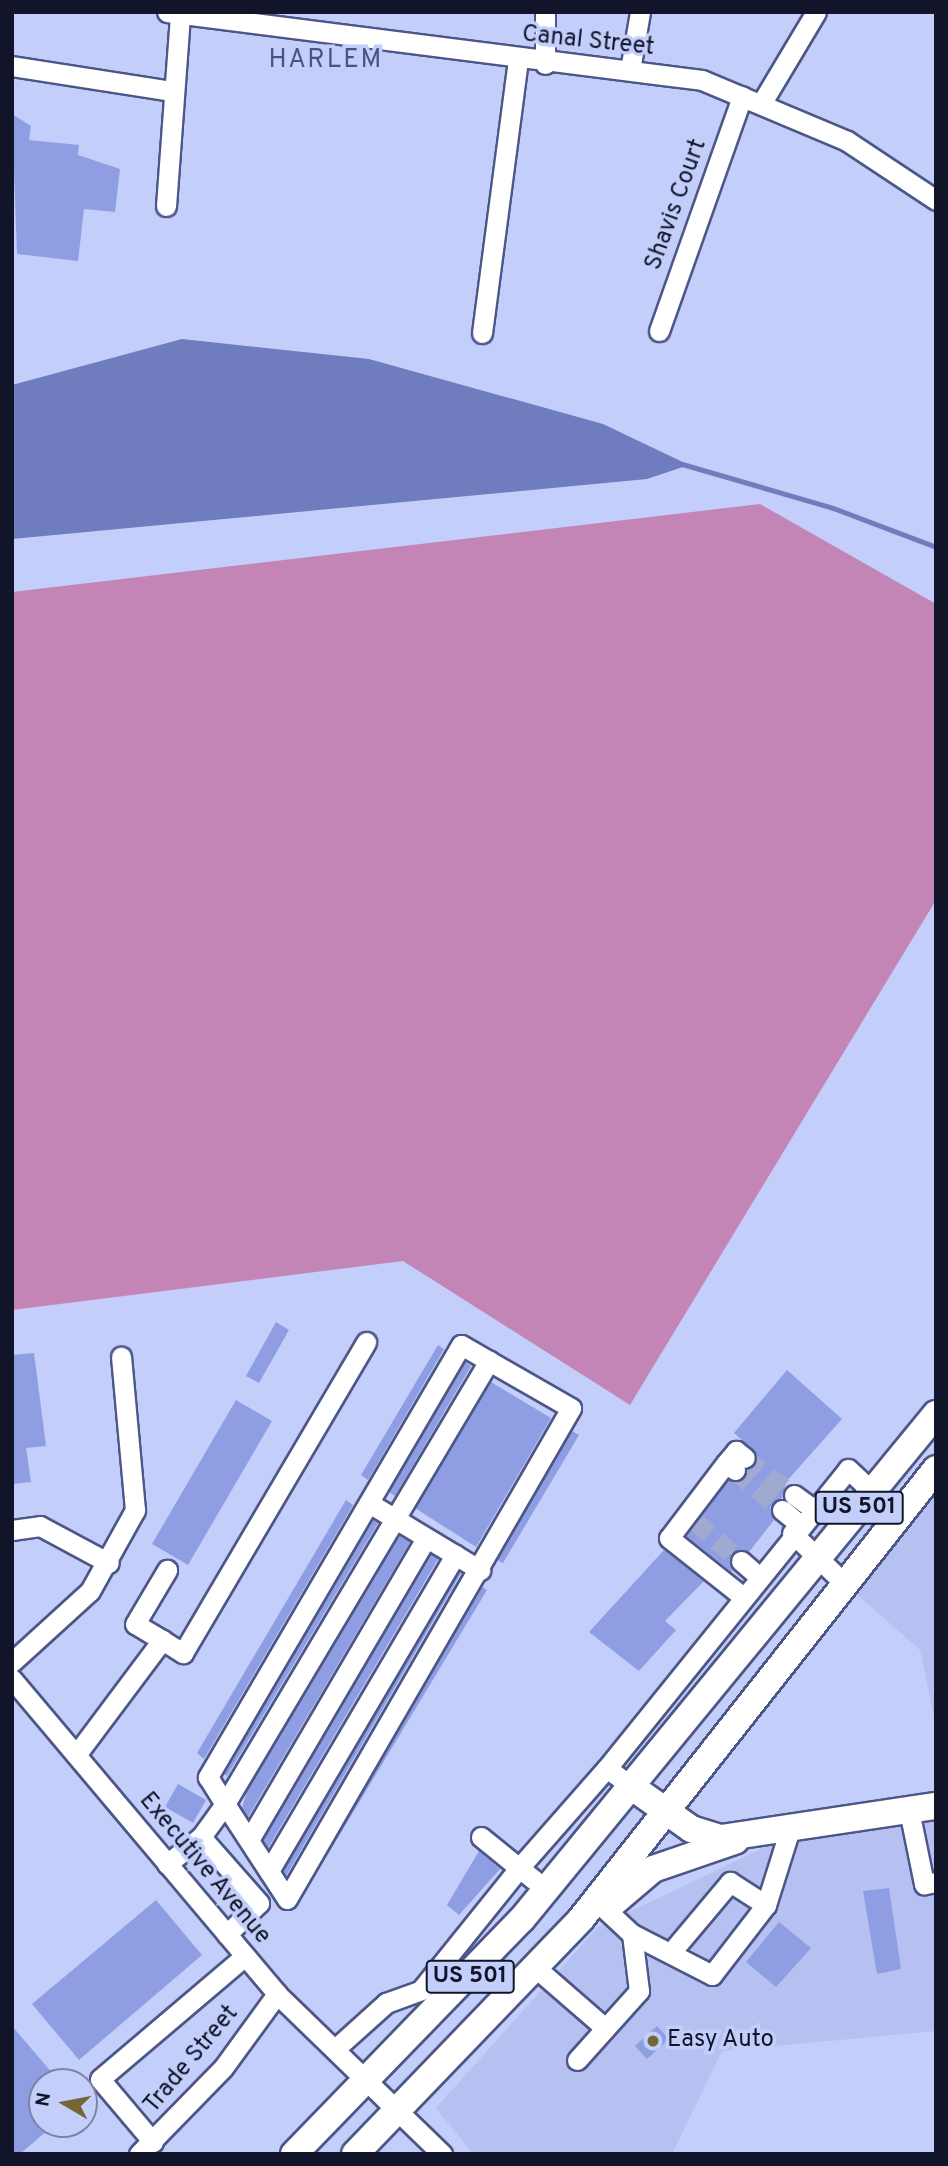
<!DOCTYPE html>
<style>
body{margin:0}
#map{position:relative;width:948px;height:2166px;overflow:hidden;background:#c3cefa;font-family:Overpass,sans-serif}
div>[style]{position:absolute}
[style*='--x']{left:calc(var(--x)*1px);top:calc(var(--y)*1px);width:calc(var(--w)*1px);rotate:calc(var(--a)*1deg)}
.built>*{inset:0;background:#b6c1f2}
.forest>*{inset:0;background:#c385b6}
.water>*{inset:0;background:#6f7dbe}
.stream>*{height:5px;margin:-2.5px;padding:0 2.5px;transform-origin:2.5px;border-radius:2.5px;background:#6f7dbe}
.building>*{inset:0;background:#8f9ee2}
.minor-tunnel>*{height:19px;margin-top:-9.5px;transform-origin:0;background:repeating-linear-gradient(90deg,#a0a9d0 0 19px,transparent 0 29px)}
.roads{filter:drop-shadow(2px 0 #4d5787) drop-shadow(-2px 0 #4d5787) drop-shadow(0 2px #4d5787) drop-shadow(0 -2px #4d5787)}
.minor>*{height:19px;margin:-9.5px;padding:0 9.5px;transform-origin:9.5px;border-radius:9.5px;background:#fff}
.major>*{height:26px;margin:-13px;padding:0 13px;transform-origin:13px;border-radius:13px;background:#fff}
.dots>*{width:19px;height:19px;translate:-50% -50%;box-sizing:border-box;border:4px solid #c3cefa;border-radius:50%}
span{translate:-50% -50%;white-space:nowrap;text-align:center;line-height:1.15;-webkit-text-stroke:7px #c3cefa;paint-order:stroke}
.shield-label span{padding:2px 5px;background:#c3cefa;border:2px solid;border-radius:5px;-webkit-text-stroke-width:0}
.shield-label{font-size:23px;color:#121529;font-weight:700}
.street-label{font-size:24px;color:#121529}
.poi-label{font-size:24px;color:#121529}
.left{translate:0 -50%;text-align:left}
.neighbourhood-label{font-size:26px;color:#4a5483;letter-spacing:2px}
.frame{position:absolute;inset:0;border:14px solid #121529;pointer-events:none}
.north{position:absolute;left:28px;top:2068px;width:70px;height:70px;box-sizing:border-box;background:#c3cefa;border:2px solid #7c84a6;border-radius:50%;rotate:280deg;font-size:19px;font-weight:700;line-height:28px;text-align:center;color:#121529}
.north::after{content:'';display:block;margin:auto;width:24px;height:32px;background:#756734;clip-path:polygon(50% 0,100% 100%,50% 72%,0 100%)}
</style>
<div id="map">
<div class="built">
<div style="clip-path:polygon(936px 1469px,936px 1727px,920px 1650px,845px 1584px)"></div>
<div style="clip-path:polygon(936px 1795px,936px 2031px,722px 2051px,672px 2154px,473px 2154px,436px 2108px,598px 1927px,809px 1826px)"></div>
</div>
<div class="forest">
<div style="clip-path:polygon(760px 504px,936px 604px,936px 900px,630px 1405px,403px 1261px,12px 1310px,12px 592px)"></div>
</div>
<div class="water">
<div style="clip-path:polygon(182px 339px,369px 359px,603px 424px,689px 465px,647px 479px,12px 539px,12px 385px)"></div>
</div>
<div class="stream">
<div style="--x:682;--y:464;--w:157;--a:16.2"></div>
<div style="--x:833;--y:508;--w:110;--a:20.7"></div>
</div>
<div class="building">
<div style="clip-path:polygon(12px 114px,31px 126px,29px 140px,79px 145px,78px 155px,120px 169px,115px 212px,84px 209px,78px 261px,17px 254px)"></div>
<div style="clip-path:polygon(276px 1322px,289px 1330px,259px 1383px,246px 1376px)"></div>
<div style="clip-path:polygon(438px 1345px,444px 1349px,368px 1480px,361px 1475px)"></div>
<div style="clip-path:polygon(34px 1353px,46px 1446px,26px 1448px,31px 1482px,12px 1484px,12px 1355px)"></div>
<div style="clip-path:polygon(465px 1362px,471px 1366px,395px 1496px,389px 1492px)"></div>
<div style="clip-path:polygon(787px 1370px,842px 1419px,786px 1482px,782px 1498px,770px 1507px,774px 1520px,749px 1552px,731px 1553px,732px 1572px,686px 1536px,728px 1480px,740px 1481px,755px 1465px,756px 1453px,734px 1433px)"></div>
<div style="clip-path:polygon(491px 1382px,551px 1418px,476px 1547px,415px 1508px)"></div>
<div style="clip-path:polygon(236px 1400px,272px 1421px,188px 1565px,152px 1544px)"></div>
<div style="clip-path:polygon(572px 1431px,579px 1435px,503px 1563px,497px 1560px)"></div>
<div style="clip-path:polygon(346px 1500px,353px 1505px,204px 1759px,197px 1753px)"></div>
<div style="clip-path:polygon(373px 1520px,378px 1523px,227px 1776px,224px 1774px)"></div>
<div style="clip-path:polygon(399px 1536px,410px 1542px,248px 1817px,242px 1808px,247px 1791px)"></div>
<div style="clip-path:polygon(664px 1550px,704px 1581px,665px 1621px,676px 1630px,639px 1671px,589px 1632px)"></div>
<div style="clip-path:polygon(431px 1554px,438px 1559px,268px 1848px,263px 1840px)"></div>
<div style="clip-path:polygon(459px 1572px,461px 1573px,286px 1876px,283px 1871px)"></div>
<div style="clip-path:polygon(482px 1587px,487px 1590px,307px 1889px)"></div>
<div style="clip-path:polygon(178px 1784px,206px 1800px,193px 1823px,165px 1807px)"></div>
<div style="clip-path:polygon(479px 1851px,500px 1869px,459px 1915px,447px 1905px)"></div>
<div style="clip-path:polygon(889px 1888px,901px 1969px,877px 1974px,863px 1891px)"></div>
<div style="clip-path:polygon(156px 1900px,202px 1955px,79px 2060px,32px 2004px)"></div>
<div style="clip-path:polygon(779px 1922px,811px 1948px,776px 1987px,746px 1962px)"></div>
<div style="clip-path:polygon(12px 2026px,60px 2082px,42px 2082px,42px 2124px,55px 2124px,20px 2154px,12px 2154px)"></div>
<div style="clip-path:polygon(657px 2026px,669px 2039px,647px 2059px,635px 2046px)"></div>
</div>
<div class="minor-tunnel">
<div style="--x:745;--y:1458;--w:61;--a:37.1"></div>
<div style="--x:735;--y:1470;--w:62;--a:40.4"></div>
<div style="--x:695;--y:1521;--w:61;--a:41"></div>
</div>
<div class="roads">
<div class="minor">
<div style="--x:167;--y:12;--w:539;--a:7.24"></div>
<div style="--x:702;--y:80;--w:157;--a:22.8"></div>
<div style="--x:847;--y:141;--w:107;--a:33.5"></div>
<div style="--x:545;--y:12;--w:52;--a:90"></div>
<div style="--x:12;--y:66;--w:161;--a:8.9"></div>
<div style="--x:630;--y:70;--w:59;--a:-80.2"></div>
<div style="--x:761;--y:104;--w:107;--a:-59.1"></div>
<div style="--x:166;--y:206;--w:192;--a:-85.8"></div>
<div style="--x:659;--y:331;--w:249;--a:-70.5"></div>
<div style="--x:482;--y:333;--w:275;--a:-82.5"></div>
<div style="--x:726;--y:1463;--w:16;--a:-50"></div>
<div style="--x:736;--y:1451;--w:11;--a:38"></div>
<div style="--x:735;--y:1470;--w:11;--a:-142"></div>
<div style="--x:726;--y:1463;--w:94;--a:127.2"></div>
<div style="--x:669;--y:1538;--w:93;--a:38.5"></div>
<div style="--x:794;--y:1495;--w:22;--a:36"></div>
<div style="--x:369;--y:1503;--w:130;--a:31.1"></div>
<div style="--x:782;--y:1510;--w:22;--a:39"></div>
<div style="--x:12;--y:1530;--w:28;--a:-8"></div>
<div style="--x:40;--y:1526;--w:78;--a:28.2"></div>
<div style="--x:792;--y:1533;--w:74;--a:43.9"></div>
<div style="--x:741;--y:1561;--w:23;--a:41"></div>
<div style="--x:162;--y:1640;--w:31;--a:-149"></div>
<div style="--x:135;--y:1624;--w:63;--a:-59.3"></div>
<div style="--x:12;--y:1662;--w:105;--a:-42.3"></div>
<div style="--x:90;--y:1591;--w:93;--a:-60.9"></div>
<div style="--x:135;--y:1510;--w:154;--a:-95.2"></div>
<div style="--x:12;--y:1679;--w:412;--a:49.9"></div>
<div style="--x:277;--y:1994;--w:230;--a:44.1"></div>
<div style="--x:76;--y:1755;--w:144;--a:-53.2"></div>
<div style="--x:162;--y:1640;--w:25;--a:32"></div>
<div style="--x:183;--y:1653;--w:361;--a:-59.5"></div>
<div style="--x:632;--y:1787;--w:31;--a:-143"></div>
<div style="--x:607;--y:1768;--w:384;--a:-51.1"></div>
<div style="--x:848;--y:1469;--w:69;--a:43.2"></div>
<div style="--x:909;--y:1810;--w:76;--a:78.5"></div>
<div style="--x:924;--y:1884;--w:12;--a:-9"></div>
<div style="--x:201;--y:1837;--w:41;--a:-54"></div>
<div style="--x:225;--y:1804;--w:113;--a:56.9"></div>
<div style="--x:287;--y:1899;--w:567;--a:-59.95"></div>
<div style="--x:571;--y:1408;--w:95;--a:-150.2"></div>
<div style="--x:489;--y:1361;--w:32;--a:-150"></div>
<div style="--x:461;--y:1345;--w:501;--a:120.36"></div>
<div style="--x:208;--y:1777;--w:32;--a:58"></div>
<div style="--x:225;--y:1804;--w:516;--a:-59.21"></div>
<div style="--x:481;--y:1837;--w:49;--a:39.2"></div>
<div style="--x:519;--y:1868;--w:133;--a:-48.7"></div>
<div style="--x:249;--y:1840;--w:350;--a:-59.6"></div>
<div style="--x:167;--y:1864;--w:43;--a:-38.5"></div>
<div style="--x:201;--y:1837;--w:88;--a:48.7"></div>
<div style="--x:259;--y:1903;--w:45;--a:135.9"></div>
<div style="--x:269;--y:1871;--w:367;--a:-59.5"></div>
<div style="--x:605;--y:1909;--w:37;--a:43"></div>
<div style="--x:632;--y:1934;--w:90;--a:27.1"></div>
<div style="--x:712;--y:1975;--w:88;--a:-52.4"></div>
<div style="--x:766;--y:1905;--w:80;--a:-72.5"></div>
<div style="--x:673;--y:1950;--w:89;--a:-50"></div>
<div style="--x:730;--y:1882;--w:43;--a:32.6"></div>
<div style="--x:536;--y:1968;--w:91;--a:41"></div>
<div style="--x:335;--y:2049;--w:69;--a:-42"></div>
<div style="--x:386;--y:2003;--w:37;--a:-20"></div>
<div style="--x:421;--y:1990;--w:156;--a:-51.2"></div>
<div style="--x:519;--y:1868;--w:36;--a:38"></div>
<div style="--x:577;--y:2060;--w:93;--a:-48.1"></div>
<div style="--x:639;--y:1991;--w:57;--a:-97"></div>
<div style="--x:153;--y:2142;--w:82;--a:-130.1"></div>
<div style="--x:100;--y:2079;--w:190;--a:-40.3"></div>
<div style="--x:139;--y:2154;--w:120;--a:-45.7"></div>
<div style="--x:223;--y:2068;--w:92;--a:-53.9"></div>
</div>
<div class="major">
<div style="--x:632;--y:1787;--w:72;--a:35.4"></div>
<div style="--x:691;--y:1829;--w:31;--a:17"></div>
<div style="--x:721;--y:1838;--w:217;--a:-8.5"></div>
<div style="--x:613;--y:1903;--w:52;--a:-40.4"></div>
<div style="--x:653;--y:1869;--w:87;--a:-18.9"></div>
<div style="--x:294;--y:2154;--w:327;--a:-45.9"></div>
<div style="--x:522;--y:1919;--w:653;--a:-50.66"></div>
<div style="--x:355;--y:2154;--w:326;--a:-46.1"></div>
<div style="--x:581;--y:1919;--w:573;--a:-51.73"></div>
</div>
</div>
<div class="dots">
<div style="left:653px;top:2041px;background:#756734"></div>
</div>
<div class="shield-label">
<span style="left:859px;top:1508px">US 501</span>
<span style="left:470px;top:1977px">US 501</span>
</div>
<div class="street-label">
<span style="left:588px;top:42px;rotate:6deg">Canal Street</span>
<span style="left:677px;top:205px;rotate:-70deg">Shavis Court</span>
<span style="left:204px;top:1869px;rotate:50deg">Executive Avenue</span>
<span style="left:192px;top:2060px;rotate:-50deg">Trade Street</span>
</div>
<div class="poi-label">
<span class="left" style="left:667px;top:2041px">Easy Auto</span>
</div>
<div class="neighbourhood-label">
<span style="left:326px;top:61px">HARLEM</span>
</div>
<div class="frame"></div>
<div class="north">N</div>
</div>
